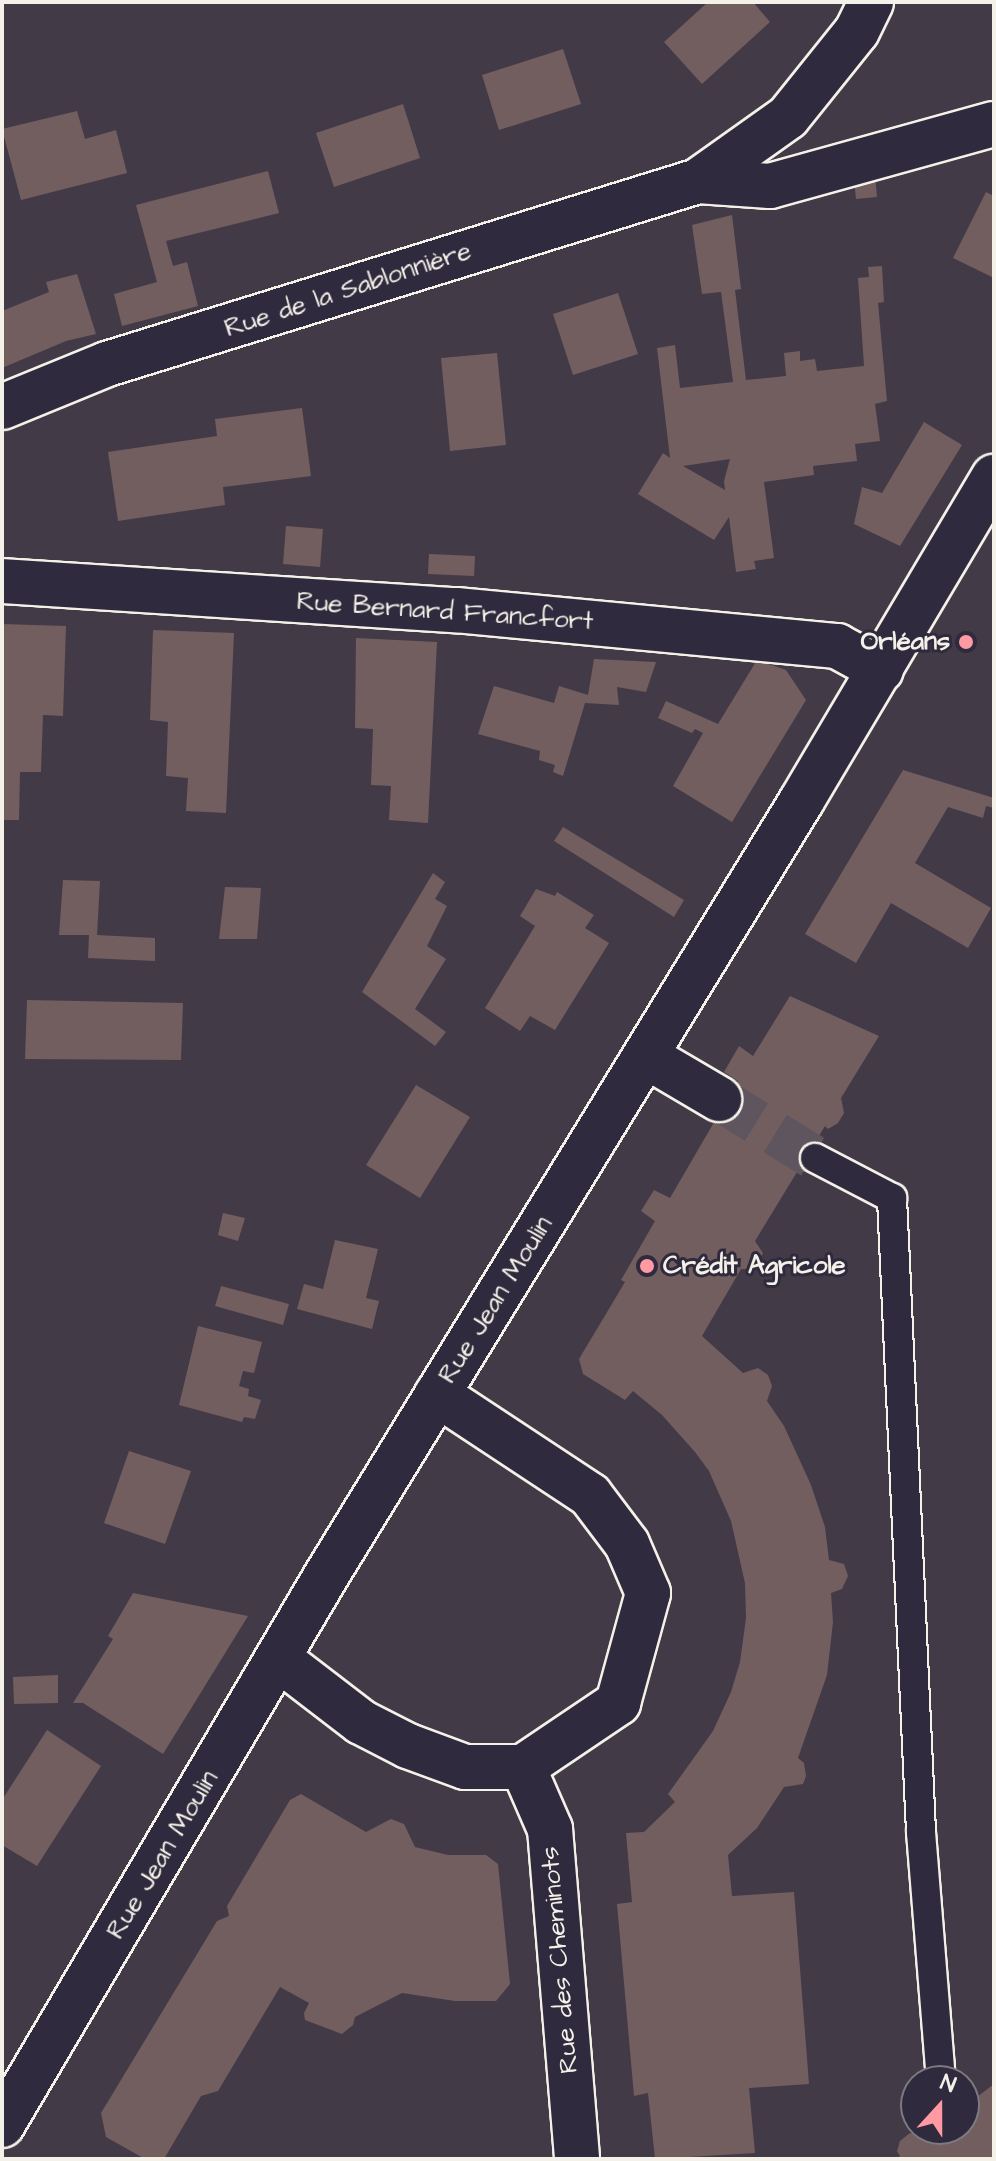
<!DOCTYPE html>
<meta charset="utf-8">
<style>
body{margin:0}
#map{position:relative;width:996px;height:2161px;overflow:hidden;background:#433a47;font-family:"Architects Daughter",sans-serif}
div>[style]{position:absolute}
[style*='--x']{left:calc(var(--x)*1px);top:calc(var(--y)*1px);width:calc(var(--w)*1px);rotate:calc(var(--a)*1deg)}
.building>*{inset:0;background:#725e5f}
.minor-tunnel>*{height:44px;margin-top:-22px;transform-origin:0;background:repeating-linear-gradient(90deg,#5e555f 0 44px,transparent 0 66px)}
.roads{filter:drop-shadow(2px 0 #f4f1e8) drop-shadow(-2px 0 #f4f1e8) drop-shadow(0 2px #f4f1e8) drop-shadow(0 -2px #f4f1e8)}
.service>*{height:28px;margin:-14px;padding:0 14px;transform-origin:14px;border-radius:14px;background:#2f2a3d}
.minor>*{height:44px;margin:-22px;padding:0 22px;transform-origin:22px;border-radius:22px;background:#2f2a3d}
.secondary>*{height:44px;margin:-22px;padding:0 22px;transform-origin:22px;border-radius:22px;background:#2f2a3d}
.dots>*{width:22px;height:22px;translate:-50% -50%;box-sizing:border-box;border:4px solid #2f2a3d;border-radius:50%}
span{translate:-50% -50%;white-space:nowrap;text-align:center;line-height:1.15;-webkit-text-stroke:6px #2f2a3d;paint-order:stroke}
.street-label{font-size:26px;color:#f4f1e8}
.poi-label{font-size:26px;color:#f4f1e8;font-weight:700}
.right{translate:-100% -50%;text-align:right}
.left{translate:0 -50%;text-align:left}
.frame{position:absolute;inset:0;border:4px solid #f4f1e8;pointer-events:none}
.north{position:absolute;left:900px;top:2065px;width:80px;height:80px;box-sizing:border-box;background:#2f2a3d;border:2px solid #7e7a81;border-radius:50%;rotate:21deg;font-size:22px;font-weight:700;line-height:32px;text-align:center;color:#f4f1e8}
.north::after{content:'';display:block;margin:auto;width:28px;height:36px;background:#ff9aa2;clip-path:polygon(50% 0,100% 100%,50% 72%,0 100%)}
</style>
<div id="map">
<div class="building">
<div style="clip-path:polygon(708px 2px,753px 2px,770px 22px,702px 84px,664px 42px)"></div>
<div style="clip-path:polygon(563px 49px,581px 104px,499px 130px,482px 75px)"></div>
<div style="clip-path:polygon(403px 104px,420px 158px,334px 187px,316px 133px)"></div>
<div style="clip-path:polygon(77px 111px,85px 139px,116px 130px,127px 173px,21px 200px,2px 129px)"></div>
<div style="clip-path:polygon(268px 171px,279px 213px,166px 241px,173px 266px,187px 262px,198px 306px,122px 326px,114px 294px,157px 282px,136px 205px)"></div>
<div style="clip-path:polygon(875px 174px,877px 197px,856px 199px,854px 180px)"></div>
<div style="clip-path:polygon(986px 192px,994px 196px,994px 278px,953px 258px)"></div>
<div style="clip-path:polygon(evenodd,732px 215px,741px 289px,735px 290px,746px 380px,786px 376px,784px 353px,800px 351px,800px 361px,815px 359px,817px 371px,864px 366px,858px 278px,869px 277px,868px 267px,882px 266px,884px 302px,878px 303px,887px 401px,875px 404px,880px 441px,855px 444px,857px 461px,813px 466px,814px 475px,764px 482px,774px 558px,754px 561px,756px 569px,736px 572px,729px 517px,714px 540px,638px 494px,663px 453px,670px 458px,657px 348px,675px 345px,680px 388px,733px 382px,721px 292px,702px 294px,692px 225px,732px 215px,730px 459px,724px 481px,725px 490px,683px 466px,730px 459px)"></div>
<div style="clip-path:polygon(77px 274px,96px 334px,66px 341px,2px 368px,2px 311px,49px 292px,46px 282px)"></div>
<div style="clip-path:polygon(618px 293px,638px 354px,573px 375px,553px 314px)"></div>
<div style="clip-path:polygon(497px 353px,506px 445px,450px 451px,441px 358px)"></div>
<div style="clip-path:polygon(302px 408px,311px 476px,223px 487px,225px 505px,118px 521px,108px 452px,217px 436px,215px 419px)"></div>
<div style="clip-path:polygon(924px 422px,962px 445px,900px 546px,854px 524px,862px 487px,882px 493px)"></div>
<div style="clip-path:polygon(286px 526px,323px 529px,320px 567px,283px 564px)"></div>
<div style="clip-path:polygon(429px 554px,475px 556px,474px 576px,428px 574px)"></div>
<div style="clip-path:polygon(2px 624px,66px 626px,63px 716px,43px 715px,41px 772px,20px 772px,19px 820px,2px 820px)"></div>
<div style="clip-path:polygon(153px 630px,234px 633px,226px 813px,186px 811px,188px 778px,166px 776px,168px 722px,150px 720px)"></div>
<div style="clip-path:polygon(356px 638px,437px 642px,428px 823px,389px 820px,391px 786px,371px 785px,373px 729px,355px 728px)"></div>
<div style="clip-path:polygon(594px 659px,656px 662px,646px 692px,617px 687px,619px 705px,585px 703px,563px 776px,553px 772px,555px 765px,539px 760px,540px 751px,478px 734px,494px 686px,554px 703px,559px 686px,588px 695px)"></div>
<div style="clip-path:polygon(757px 660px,786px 670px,806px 700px,732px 822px,673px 786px,703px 733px,695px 729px,692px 733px,658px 718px,666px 701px,718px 724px)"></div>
<div style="clip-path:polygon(903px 770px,994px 798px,994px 808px,986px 806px,983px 818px,948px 807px,915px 863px,991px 908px,968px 948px,891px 903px,856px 963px,805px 934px)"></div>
<div style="clip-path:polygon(563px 827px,684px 900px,674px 917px,554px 841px)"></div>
<div style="clip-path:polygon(433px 873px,445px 882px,435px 899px,447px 906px,427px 946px,446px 959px,415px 1009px,446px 1032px,435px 1046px,362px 992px)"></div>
<div style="clip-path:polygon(63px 880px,100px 881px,97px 935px,155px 938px,155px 961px,88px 958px,89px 935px,59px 935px)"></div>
<div style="clip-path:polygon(225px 887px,261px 888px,257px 939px,219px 939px)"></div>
<div style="clip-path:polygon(536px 889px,555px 896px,557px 892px,594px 915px,585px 928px,609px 943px,555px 1030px,530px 1016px,520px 1031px,485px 1008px,535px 926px,520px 916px)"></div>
<div style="clip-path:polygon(790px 996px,879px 1036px,841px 1098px,844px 1113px,838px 1123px,828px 1129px,825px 1126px,755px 1241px,763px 1253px,754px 1269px,741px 1269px,702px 1336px,743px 1373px,758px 1368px,768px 1375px,772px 1386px,767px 1401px,784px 1426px,811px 1485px,825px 1527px,829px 1560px,844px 1564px,848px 1576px,842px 1589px,831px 1593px,833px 1622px,827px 1675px,798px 1758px,804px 1763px,806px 1776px,803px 1784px,784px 1787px,757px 1828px,728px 1855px,732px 1896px,794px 1892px,809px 2084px,749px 2088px,755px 2153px,655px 2159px,648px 2093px,634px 2096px,617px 1904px,632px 1902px,626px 1833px,644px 1832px,675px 1802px,668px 1794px,713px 1731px,731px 1692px,740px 1662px,746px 1618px,745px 1583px,731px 1521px,709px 1471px,695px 1452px,662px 1415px,633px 1391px,625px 1400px,583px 1374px,579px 1359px,625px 1282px,621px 1280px,655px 1221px,641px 1211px,654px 1190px,670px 1198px,738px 1081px,724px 1072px,739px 1046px,753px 1056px)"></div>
<div style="clip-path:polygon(27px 1000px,183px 1003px,181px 1060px,25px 1059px)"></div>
<div style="clip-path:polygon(416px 1085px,470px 1117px,420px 1198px,366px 1165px)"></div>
<div style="clip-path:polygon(223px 1213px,245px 1218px,238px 1241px,218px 1235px)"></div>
<div style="clip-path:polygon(335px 1240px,378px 1249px,366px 1298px,379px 1301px,372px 1329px,297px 1309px,304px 1284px,323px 1289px)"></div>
<div style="clip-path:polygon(221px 1286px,289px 1304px,283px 1325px,215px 1306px)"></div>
<div style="clip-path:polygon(198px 1326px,262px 1342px,254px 1373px,243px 1371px,239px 1386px,249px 1389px,248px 1396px,261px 1400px,255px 1419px,244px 1417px,242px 1422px,179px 1405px)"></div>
<div style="clip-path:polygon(129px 1451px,191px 1471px,165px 1544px,104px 1523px)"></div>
<div style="clip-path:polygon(133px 1593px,248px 1616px,163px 1754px,83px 1703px,73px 1703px,113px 1639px,108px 1636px)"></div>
<div style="clip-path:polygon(58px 1675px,58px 1703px,14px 1704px,13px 1677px)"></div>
<div style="clip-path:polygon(47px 1730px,101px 1766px,37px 1866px,2px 1845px,2px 1800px)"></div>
<div style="clip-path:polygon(301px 1794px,366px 1832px,391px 1819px,404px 1824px,415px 1847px,448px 1855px,486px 1855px,498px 1864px,510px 1984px,496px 2001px,455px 2001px,402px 1993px,355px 2017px,353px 2025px,342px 2034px,305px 2020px,304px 2013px,309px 2003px,280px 1987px,218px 2091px,201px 2096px,164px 2159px,145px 2159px,106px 2137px,101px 2113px,217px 1921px,229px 1916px,227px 1906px,290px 1800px)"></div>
<div style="clip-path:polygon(994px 2084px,994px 2159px,896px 2159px,900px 2156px,897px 2151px,900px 2141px,910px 2133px,926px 2137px,936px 2129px,964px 2129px,964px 2107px)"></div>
</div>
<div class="minor-tunnel">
<div style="--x:719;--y:1099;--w:113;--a:31.6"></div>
</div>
<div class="roads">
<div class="service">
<div style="--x:815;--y:1158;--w:87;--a:27.5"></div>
<div style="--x:892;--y:1198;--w:635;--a:87.38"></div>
<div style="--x:921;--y:1832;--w:250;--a:85.4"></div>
</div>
<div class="minor">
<div style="--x:698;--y:181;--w:72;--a:4"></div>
<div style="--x:770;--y:186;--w:232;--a:-15.5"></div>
<div style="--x:2;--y:407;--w:113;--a:-22.3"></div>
<div style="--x:107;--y:364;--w:619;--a:-17.2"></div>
<div style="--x:698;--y:181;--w:110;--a:-35.4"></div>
<div style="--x:788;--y:117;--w:110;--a:-51.3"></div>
<div style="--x:857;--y:31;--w:32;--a:-64"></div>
<div style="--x:2;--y:581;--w:455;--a:3.7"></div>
<div style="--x:456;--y:610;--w:383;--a:5.4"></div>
<div style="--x:837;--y:646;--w:50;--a:28.6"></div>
<div style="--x:646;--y:1056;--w:85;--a:30.5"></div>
<div style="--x:279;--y:1659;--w:103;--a:37.5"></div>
<div style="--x:361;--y:1722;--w:53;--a:27.1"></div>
<div style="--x:408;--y:1746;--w:61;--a:20.2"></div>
<div style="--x:465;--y:1767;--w:58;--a:0"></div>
<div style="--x:523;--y:1767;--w:115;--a:-34"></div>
<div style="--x:618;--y:1703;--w:114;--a:-74.7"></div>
<div style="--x:648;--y:1593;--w:53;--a:-113.2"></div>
<div style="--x:627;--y:1544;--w:61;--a:-127.1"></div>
<div style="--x:590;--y:1495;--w:183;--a:-146.6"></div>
<div style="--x:523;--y:1767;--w:68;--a:66.5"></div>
<div style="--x:550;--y:1829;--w:331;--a:85.3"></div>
</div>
<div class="secondary">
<div style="--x:2;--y:2125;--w:637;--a:-59.45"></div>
<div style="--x:326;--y:1576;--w:910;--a:-58.47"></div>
<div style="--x:802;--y:800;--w:376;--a:-59.3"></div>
</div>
</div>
<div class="dots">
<div style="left:966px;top:642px;background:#ff9aa2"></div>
<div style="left:647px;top:1266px;background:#ff9aa2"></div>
</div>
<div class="street-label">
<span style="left:348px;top:290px;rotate:-18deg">Rue de la Sablonnière</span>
<span style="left:445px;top:612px;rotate:4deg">Rue Bernard Francfort</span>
<span style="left:496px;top:1300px;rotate:-58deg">Rue Jean Moulin</span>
<span style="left:163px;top:1855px;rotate:-59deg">Rue Jean Moulin</span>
<span style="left:560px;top:1960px;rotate:-95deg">Rue des Cheminots</span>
</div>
<div class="poi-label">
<span class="right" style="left:950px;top:642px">Orléans</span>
<span class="left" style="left:663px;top:1266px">Crédit Agricole</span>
</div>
<div class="frame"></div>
<div class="north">N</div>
</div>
